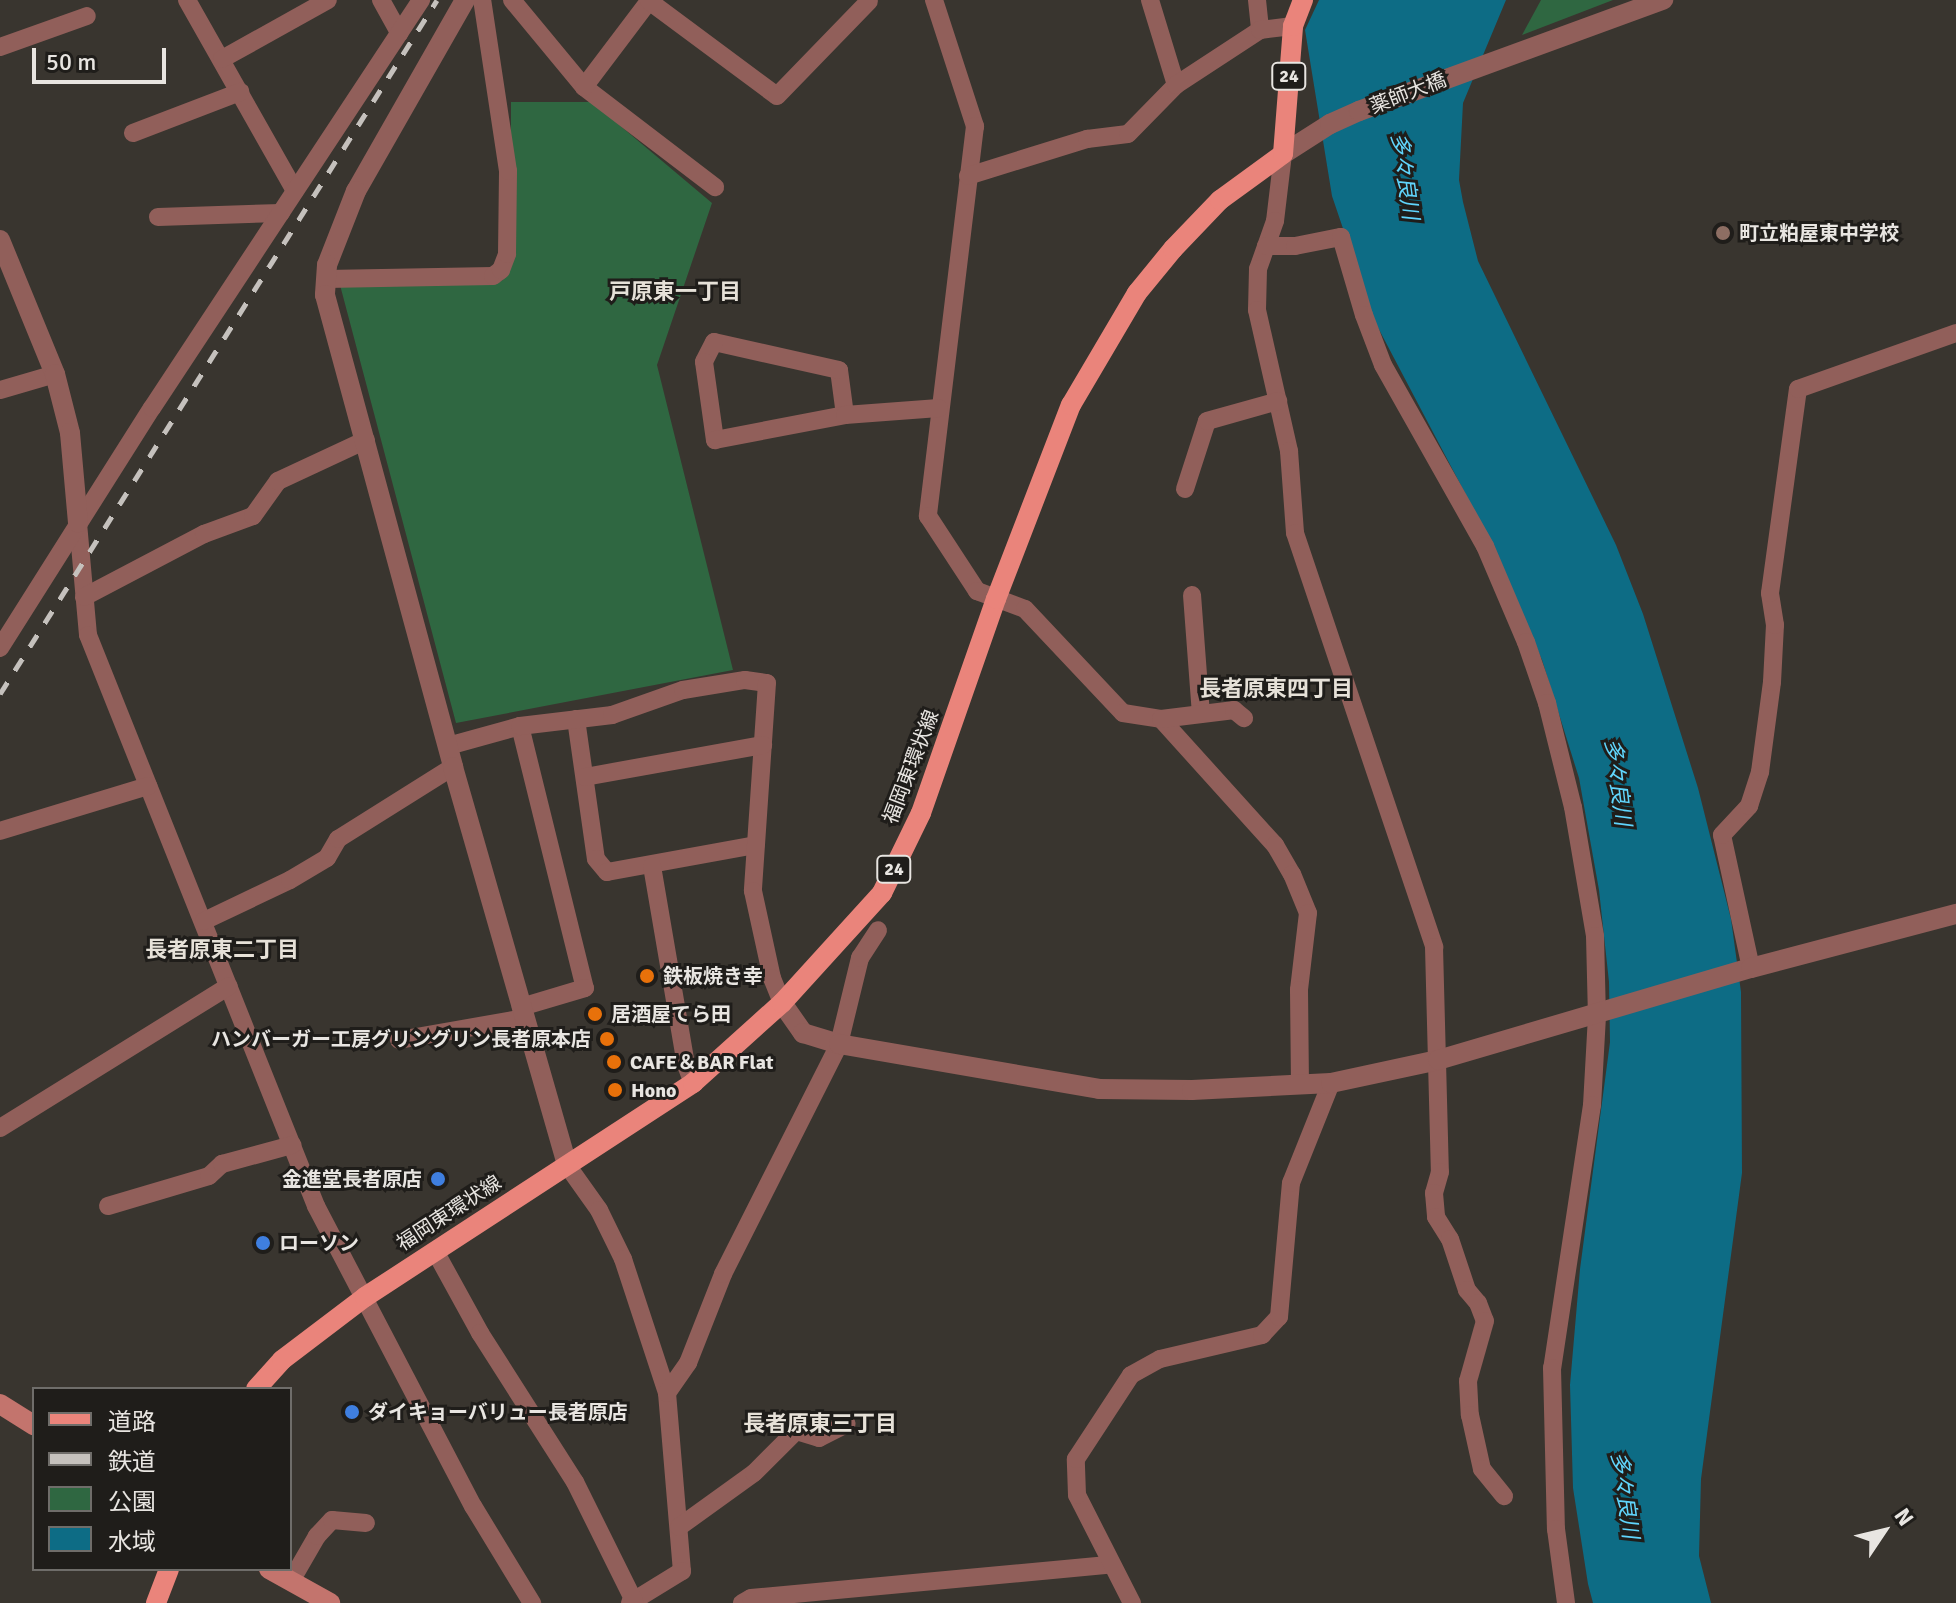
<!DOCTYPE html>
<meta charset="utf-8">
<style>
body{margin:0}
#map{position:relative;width:1956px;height:1603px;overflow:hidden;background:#39352f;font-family:Signika,"Noto Sans JP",sans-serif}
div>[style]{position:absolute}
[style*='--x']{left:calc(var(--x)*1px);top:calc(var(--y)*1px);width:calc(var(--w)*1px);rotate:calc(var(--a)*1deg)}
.green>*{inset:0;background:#2f6741}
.water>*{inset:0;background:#0d6c85}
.minor>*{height:18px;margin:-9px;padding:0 9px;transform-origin:9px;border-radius:9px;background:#915f5a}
.tertiary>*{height:20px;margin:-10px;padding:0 10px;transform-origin:10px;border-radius:10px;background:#915f5a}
.secondary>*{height:20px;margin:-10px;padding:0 10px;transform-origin:10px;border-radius:10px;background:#c3746d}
.primary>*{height:20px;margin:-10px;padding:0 10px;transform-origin:10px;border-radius:10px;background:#ea847b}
.rail>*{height:5px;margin-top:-2.5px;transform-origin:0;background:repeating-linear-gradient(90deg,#c5c1bd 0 14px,transparent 0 28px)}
.dots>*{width:22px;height:22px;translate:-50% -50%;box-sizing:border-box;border:4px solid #1f1d1a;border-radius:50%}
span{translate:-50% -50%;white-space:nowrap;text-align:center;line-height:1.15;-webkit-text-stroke:6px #1f1d1a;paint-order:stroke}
.shield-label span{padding:2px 6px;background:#1f1d1a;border:2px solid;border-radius:6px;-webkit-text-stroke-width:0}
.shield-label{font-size:18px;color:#e8e5e1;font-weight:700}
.street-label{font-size:20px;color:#e8e5e1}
.poi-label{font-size:20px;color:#e8e5e1;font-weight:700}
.left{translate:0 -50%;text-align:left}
.right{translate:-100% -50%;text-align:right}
.water-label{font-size:22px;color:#60d5fc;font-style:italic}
.neighbourhood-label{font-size:22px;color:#e6e1d8;font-weight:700}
.legend{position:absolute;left:32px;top:1387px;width:260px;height:184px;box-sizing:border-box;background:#1f1d1a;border:2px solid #6f6d6a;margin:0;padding:10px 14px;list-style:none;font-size:24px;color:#e8e5e1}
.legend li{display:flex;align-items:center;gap:16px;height:40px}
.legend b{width:40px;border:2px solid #6f6d6a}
.north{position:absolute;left:1844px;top:1491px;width:80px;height:80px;-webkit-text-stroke:6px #1f1d1a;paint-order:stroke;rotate:55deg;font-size:22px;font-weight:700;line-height:32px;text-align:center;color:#e8e5e1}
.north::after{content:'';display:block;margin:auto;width:28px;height:36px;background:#e8e5e1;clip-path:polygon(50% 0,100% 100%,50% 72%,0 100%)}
.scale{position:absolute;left:32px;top:48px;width:134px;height:36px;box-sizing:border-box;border:4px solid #e8e5e1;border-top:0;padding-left:10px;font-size:24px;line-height:28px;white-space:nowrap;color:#e8e5e1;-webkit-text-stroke:6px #1f1d1a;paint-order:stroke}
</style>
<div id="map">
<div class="green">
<div style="clip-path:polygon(1541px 0,1613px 0,1522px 35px)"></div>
<div style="clip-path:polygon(511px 102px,592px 102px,712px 203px,657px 365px,733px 670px,456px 723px,340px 285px,502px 281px,511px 259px)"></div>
</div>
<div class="water">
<div style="clip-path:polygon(1319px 0,1506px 0,1463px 103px,1459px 180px,1463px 202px,1478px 261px,1616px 545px,1643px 614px,1698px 788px,1731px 919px,1741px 992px,1742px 1173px,1701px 1479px,1699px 1556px,1711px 1603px,1593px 1603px,1588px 1584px,1573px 1488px,1570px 1385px,1580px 1269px,1610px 1042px,1609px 982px,1599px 890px,1579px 778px,1542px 660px,1496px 552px,1374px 320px,1332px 196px,1305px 30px)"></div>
</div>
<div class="minor">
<div style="--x:187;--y:0;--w:219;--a:60.5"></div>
<div style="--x:381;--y:0;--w:38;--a:61"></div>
<div style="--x:512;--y:0;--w:113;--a:50.4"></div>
<div style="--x:584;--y:87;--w:165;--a:37.4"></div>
<div style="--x:934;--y:0;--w:133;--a:72"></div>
<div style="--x:975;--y:126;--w:393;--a:96.9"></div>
<div style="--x:928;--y:516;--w:90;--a:56.8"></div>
<div style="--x:977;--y:591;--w:51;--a:20.6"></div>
<div style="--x:1025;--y:609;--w:143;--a:46.7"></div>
<div style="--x:1123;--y:713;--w:38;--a:9"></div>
<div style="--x:1161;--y:719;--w:170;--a:47.9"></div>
<div style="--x:1275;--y:845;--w:34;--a:60"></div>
<div style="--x:1292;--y:874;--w:42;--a:67.7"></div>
<div style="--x:1308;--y:913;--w:78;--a:96.7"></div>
<div style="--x:1299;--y:990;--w:95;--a:89.4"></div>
<div style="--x:1150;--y:0;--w:89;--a:73"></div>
<div style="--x:1257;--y:0;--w:30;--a:84"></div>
<div style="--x:0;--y:47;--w:92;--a:-19.6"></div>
<div style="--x:222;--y:59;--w:121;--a:-29.1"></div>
<div style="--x:584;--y:87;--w:108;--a:-52.9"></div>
<div style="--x:649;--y:1;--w:159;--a:36.6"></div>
<div style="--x:777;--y:96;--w:132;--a:-45.9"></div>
<div style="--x:133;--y:133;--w:115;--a:-21"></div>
<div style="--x:1283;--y:154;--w:67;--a:96.8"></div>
<div style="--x:1275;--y:221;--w:51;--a:109.5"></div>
<div style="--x:1258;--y:269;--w:41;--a:91.4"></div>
<div style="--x:1257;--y:310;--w:145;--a:77.2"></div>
<div style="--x:1289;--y:451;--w:82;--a:85.8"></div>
<div style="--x:1295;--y:533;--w:437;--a:71.4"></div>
<div style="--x:1434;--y:947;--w:225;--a:88.5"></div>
<div style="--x:1440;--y:1172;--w:22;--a:106"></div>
<div style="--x:1434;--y:1193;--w:24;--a:85"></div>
<div style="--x:1436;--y:1217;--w:26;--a:58"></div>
<div style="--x:1450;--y:1239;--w:54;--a:71.6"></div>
<div style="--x:1467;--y:1290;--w:17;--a:50"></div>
<div style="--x:1478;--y:1303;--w:19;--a:69"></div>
<div style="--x:1485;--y:1321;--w:62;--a:105.8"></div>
<div style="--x:1468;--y:1381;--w:34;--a:87"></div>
<div style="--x:1470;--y:1415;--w:55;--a:77.5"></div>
<div style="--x:1482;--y:1469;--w:35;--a:51"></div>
<div style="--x:968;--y:176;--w:125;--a:-17.3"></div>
<div style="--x:1087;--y:139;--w:41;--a:-7"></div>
<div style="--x:1128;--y:134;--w:69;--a:-45.6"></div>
<div style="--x:1176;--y:85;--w:100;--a:-33.2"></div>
<div style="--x:1260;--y:30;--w:33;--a:-7"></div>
<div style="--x:158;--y:217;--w:123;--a:-1.9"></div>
<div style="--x:1266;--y:246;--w:29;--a:0"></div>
<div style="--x:1295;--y:246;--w:47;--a:-11.1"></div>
<div style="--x:1341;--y:237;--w:81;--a:73.6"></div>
<div style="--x:1364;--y:315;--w:53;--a:69.2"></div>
<div style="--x:1383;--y:365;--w:208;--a:60.6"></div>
<div style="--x:1485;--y:546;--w:104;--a:66.9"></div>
<div style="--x:1526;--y:642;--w:65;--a:71"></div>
<div style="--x:1547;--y:703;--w:107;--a:76"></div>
<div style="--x:1573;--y:807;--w:131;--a:80.3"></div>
<div style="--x:1595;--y:936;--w:80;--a:88.6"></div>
<div style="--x:1597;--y:1016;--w:89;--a:93.2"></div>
<div style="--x:1592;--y:1105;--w:266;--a:98.6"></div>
<div style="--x:1552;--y:1368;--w:161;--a:88.6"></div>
<div style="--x:1556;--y:1529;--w:75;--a:82.3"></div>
<div style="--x:326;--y:279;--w:167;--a:-1"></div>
<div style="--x:493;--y:276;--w:10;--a:-37"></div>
<div style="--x:501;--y:270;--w:17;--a:-69"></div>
<div style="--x:507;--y:254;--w:83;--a:-89.3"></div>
<div style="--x:508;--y:171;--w:173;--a:-98.6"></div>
<div style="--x:0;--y:390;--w:57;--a:-16.2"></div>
<div style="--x:845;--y:415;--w:45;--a:-97.6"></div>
<div style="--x:839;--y:370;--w:128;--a:-167.4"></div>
<div style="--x:714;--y:342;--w:22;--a:117"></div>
<div style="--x:704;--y:362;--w:79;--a:82"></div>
<div style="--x:715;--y:440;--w:132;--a:-10.9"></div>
<div style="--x:845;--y:415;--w:94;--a:-4.3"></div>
<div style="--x:1185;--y:489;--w:71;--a:-72.1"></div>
<div style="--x:1207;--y:421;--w:74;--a:-15.7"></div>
<div style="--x:78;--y:523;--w:112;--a:84.9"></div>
<div style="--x:88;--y:635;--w:615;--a:68.23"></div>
<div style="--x:316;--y:1206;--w:339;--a:62.4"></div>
<div style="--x:473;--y:1506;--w:114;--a:58.7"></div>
<div style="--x:1192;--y:595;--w:119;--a:85.7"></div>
<div style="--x:84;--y:597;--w:136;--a:-27.7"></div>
<div style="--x:204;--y:534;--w:52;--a:-20.2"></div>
<div style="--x:253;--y:516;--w:43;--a:-54.5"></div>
<div style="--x:278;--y:481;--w:97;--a:-25"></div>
<div style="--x:0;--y:648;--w:284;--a:-57.7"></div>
<div style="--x:152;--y:408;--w:489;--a:-56.6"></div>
<div style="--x:576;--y:719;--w:141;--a:81.9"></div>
<div style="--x:596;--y:859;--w:17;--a:50"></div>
<div style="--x:607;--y:872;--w:151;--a:-10.3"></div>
<div style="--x:1161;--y:719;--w:74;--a:-7"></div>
<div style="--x:1234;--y:710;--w:13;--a:39"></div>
<div style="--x:520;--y:726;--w:270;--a:76.1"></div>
<div style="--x:585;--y:988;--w:67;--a:163.5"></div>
<div style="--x:448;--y:746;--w:75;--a:-15.5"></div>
<div style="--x:520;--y:726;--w:93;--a:-6.8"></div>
<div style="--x:612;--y:715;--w:75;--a:-19.4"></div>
<div style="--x:683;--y:690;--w:63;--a:-9.2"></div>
<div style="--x:745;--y:680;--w:22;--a:8"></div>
<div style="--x:767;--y:683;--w:208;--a:93.9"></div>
<div style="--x:753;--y:891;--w:89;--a:77.7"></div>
<div style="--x:772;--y:978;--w:27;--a:68"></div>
<div style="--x:585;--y:777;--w:181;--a:-10.2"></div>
<div style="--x:0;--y:831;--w:155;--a:-16.9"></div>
<div style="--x:652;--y:866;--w:202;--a:80.3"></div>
<div style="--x:686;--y:1065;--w:19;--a:69"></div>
<div style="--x:204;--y:921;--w:95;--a:-25.5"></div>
<div style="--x:290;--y:880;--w:43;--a:-30.7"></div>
<div style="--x:327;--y:858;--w:22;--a:-60"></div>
<div style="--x:338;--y:839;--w:136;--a:-32.1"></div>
<div style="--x:1751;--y:968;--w:136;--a:-102.3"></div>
<div style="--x:1722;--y:835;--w:40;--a:-47"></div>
<div style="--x:1749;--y:806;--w:36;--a:-72"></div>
<div style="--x:1760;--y:772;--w:91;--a:-82.4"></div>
<div style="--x:1772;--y:682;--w:57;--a:-87"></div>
<div style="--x:1775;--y:625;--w:32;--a:-99"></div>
<div style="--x:1770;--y:593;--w:206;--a:-82.2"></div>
<div style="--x:1798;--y:389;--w:168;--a:-19.5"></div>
<div style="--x:399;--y:1040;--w:128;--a:-9.9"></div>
<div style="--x:0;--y:1128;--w:269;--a:-31.8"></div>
<div style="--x:567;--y:1165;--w:55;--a:54.6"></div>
<div style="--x:599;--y:1210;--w:55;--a:63.9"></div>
<div style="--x:623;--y:1259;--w:141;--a:71.8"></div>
<div style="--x:667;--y:1393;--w:179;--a:85.2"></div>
<div style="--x:682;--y:1571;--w:61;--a:148.4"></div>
<div style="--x:108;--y:1206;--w:105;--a:-16.5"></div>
<div style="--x:209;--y:1176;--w:18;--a:-43"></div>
<div style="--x:222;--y:1164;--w:73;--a:-15.2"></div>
<div style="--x:435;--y:1251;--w:94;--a:61.2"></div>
<div style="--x:480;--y:1333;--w:177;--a:57.5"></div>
<div style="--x:575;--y:1482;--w:133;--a:63.6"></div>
<div style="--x:667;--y:1393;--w:37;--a:-55"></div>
<div style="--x:688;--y:1363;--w:96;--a:-68.5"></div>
<div style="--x:723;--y:1274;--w:258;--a:-63.2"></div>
<div style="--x:839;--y:1044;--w:89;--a:-76.3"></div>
<div style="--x:860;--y:958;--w:33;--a:-57"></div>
<div style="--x:679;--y:1527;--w:92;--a:-35.8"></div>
<div style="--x:754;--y:1473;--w:59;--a:-45"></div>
<div style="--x:796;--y:1431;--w:24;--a:17"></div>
<div style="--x:819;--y:1438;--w:31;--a:-27"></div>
<div style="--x:291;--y:1581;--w:52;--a:-60"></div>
<div style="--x:317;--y:1536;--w:22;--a:-47"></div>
<div style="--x:332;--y:1520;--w:34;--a:5"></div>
<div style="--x:742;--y:1603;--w:10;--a:-29"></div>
<div style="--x:751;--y:1598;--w:361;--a:-5.3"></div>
<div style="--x:1132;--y:1603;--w:121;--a:-117"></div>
<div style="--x:1077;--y:1495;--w:36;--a:-92"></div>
<div style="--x:1076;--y:1459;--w:100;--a:-56.8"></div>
<div style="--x:1131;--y:1375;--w:33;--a:-29"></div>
<div style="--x:1160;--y:1359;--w:105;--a:-13.2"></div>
<div style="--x:1262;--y:1335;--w:25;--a:-47"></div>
<div style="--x:1279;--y:1317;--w:135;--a:-84.9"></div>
<div style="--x:1291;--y:1183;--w:108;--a:-68.2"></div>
</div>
<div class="tertiary">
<div style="--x:465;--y:0;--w:220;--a:119.7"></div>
<div style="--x:356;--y:191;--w:79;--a:111.4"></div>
<div style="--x:327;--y:265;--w:30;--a:94"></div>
<div style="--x:325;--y:295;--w:489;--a:74.8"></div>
<div style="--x:453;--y:767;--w:414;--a:74"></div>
<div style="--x:1283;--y:154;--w:56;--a:-32.6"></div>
<div style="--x:1330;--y:124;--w:32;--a:-24"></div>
<div style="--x:1359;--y:111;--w:324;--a:-20.1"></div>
<div style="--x:0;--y:240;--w:145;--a:67.7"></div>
<div style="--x:55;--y:374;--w:61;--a:75.7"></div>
<div style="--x:70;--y:433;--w:90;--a:84.9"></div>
<div style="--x:782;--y:1003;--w:37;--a:55"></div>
<div style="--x:803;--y:1033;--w:38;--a:17"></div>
<div style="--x:839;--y:1044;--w:264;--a:9.8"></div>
<div style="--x:1099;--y:1089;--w:93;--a:0.6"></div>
<div style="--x:1192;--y:1090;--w:139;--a:-2.9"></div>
<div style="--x:1331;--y:1083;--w:109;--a:-12.1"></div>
<div style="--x:1438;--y:1060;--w:326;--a:-16.4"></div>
<div style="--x:1751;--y:968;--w:212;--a:-14.8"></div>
</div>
<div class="secondary">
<div style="--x:0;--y:1404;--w:40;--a:32"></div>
<div style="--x:269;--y:1569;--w:70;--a:29.1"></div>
</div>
<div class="primary">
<div style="--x:256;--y:1389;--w:39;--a:-48"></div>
<div style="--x:282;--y:1360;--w:104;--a:-37.2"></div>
<div style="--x:365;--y:1297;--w:392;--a:-33.1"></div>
<div style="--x:693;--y:1083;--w:120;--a:-42"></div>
<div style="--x:782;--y:1003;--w:149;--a:-47.7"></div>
<div style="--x:882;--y:893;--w:89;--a:-64"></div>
<div style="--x:921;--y:813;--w:227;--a:-70.7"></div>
<div style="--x:996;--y:599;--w:208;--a:-68.9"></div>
<div style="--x:1071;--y:405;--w:130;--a:-59.5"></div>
<div style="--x:1137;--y:293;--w:57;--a:-50.7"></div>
<div style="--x:1173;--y:249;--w:68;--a:-46.2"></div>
<div style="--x:1220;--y:200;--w:78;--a:-36.1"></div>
<div style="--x:1283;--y:154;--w:128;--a:-85.5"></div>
<div style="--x:1293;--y:26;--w:28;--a:-69"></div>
<div style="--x:156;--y:1603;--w:36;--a:-69"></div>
</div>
<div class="rail">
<div style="--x:0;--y:694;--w:820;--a:-57.8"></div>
</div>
<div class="dots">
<div style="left:1723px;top:233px;background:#8d6e63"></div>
<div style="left:647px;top:976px;background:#e8710a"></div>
<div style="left:595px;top:1014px;background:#e8710a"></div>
<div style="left:607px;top:1039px;background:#e8710a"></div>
<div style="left:614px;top:1062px;background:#e8710a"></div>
<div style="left:615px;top:1090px;background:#e8710a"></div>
<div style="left:438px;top:1179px;background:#3f7fe0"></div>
<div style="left:263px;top:1243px;background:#3f7fe0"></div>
<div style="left:352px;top:1412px;background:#3f7fe0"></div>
</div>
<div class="shield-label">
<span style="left:1289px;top:76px">24</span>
<span style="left:894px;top:869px">24</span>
</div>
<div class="street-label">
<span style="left:1408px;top:93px;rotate:-21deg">薬師大橋</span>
<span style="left:911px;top:767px;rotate:-69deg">福岡東環状線</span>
<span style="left:449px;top:1213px;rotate:-33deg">福岡東環状線</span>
</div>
<div class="poi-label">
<span class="left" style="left:1739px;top:233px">町立粕屋東中学校</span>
<span class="left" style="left:663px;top:976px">鉄板焼き幸</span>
<span class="left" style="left:611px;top:1014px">居酒屋てら田</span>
<span class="right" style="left:591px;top:1039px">ハンバーガー工房グリングリン長者原本店</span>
<span class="left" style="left:630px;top:1062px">CAFE＆BAR Flat</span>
<span class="left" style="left:631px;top:1090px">Hono</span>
<span class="right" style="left:422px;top:1179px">金進堂長者原店</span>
<span class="left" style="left:279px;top:1243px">ローソン</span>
<span class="left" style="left:368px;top:1412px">ダイキョーバリュー長者原店</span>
</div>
<div class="water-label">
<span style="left:1405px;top:176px;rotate:82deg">多々良川</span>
<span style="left:1618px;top:782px;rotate:83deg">多々良川</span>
<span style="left:1625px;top:1495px;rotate:82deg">多々良川</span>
</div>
<div class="neighbourhood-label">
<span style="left:675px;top:292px">戸原東一丁目</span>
<span style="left:1276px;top:689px">長者原東四丁目</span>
<span style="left:222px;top:950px">長者原東二丁目</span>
<span style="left:820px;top:1424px">長者原東三丁目</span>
</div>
<ul class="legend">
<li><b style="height:10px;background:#ea847b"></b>道路</li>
<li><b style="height:10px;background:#c5c1bd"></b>鉄道</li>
<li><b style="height:22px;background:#2f6741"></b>公園</li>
<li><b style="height:22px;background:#0d6c85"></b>水域</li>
</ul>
<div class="north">N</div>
<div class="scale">50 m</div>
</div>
